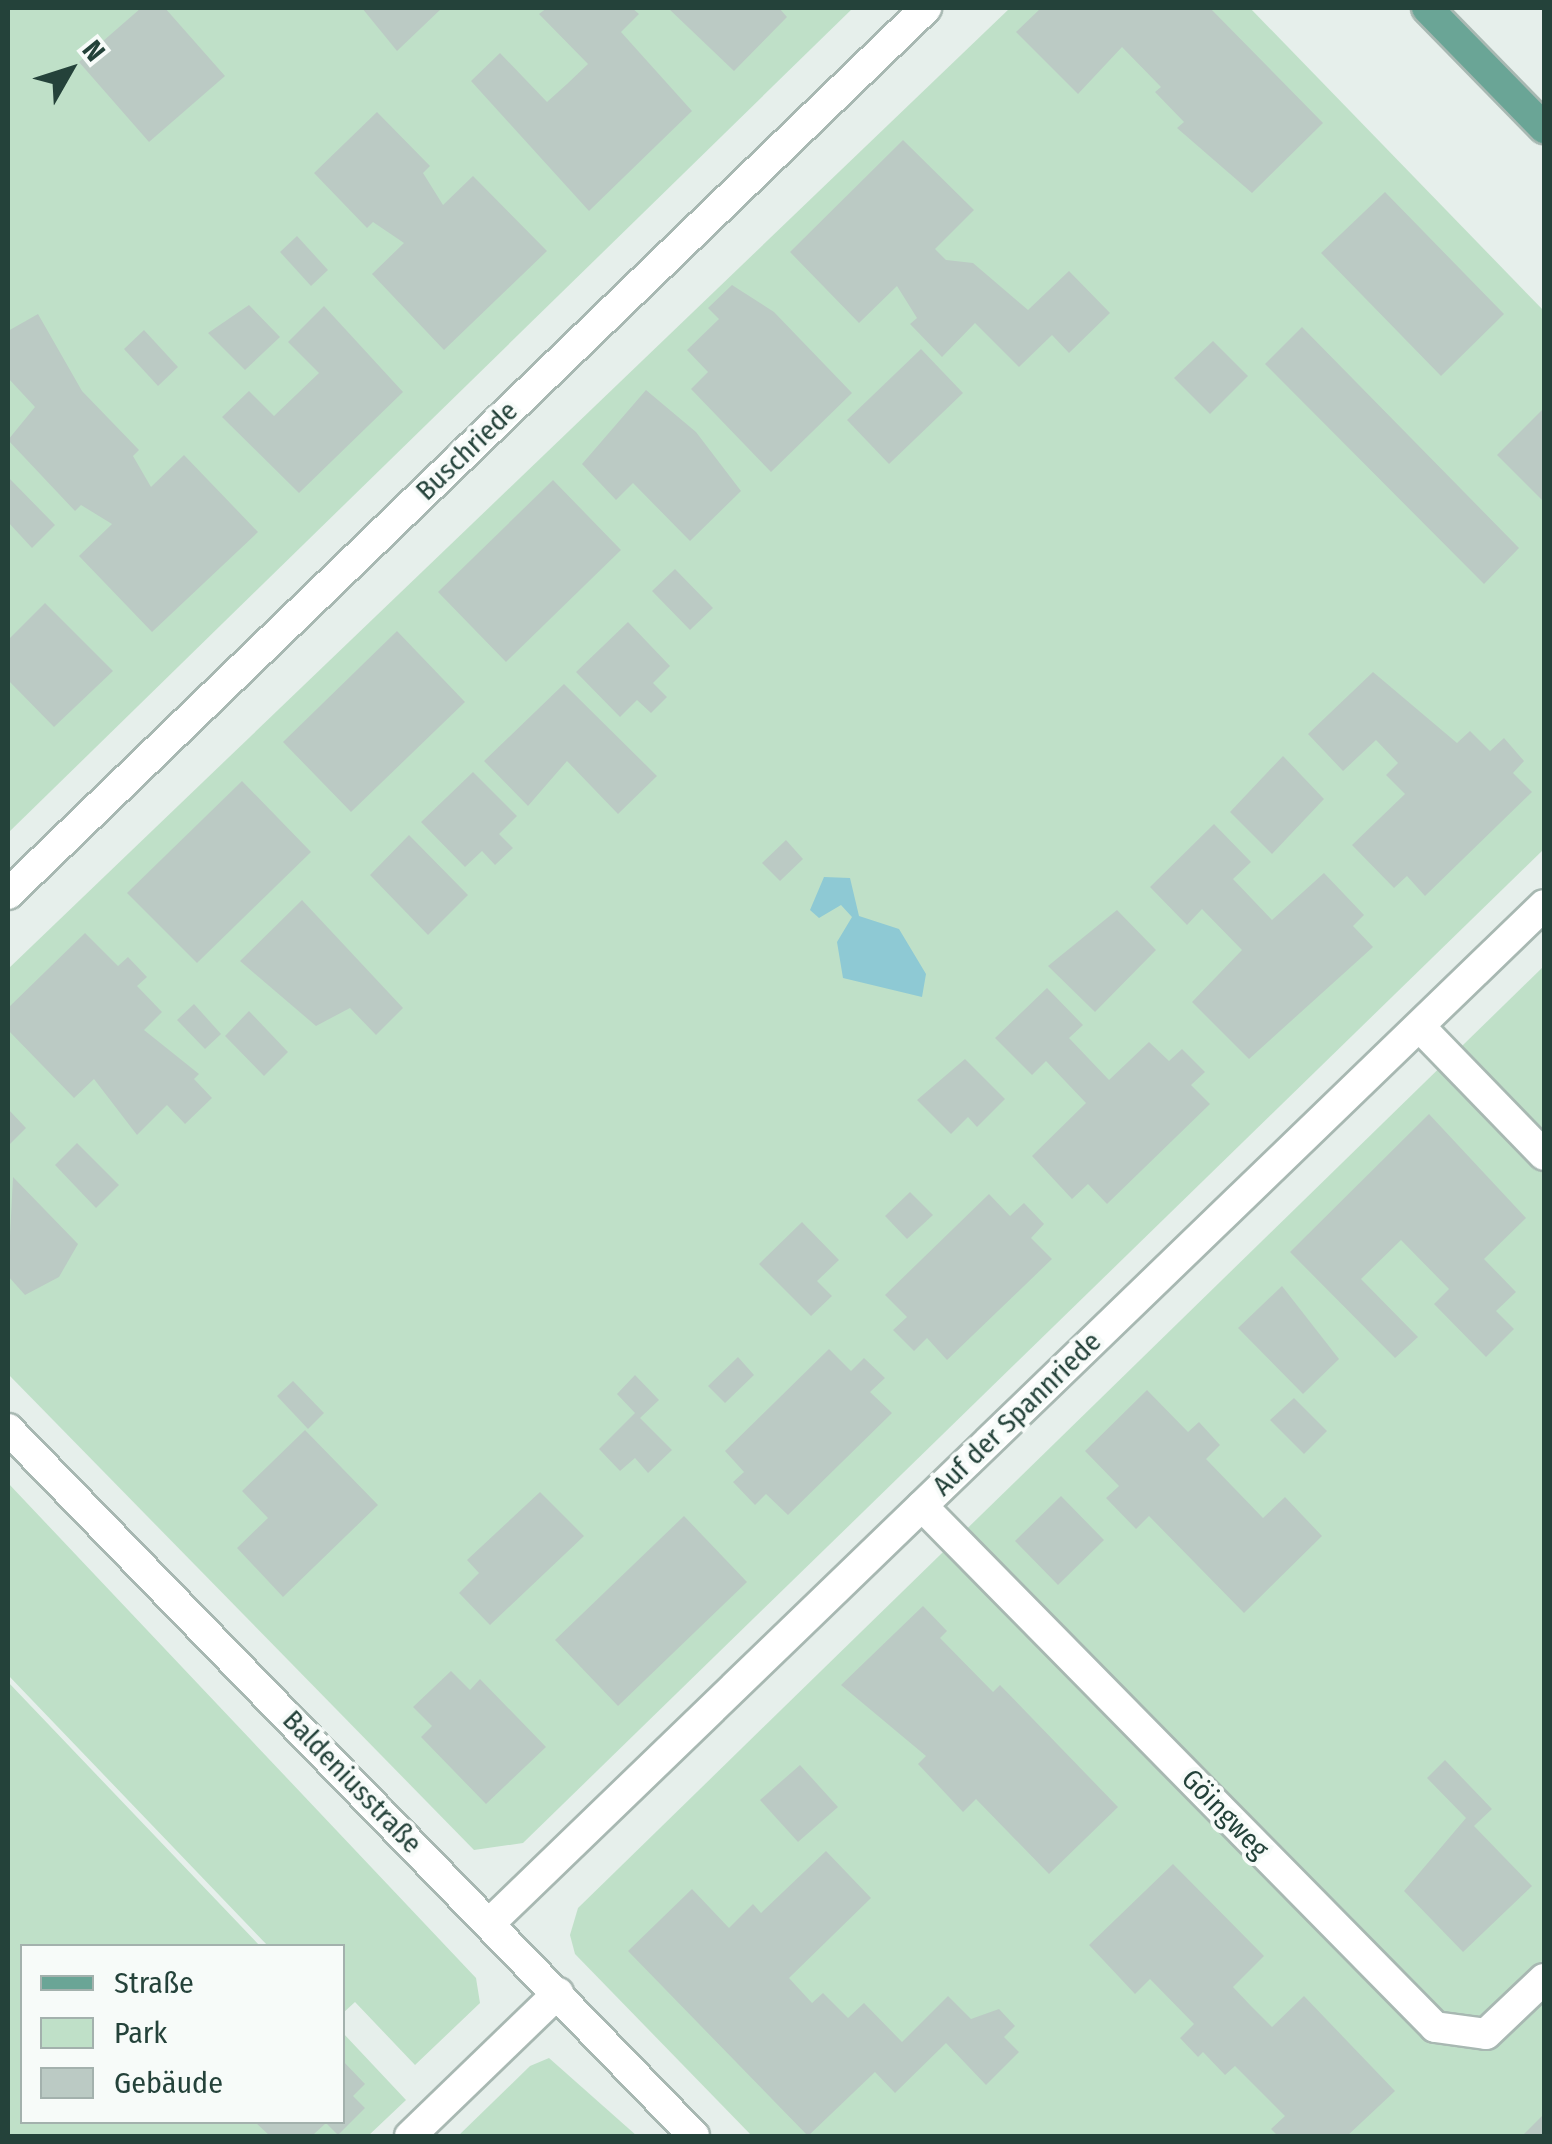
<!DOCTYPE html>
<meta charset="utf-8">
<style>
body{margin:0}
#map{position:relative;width:1552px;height:2144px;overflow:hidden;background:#e6efeb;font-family:"Fira Sans Condensed",sans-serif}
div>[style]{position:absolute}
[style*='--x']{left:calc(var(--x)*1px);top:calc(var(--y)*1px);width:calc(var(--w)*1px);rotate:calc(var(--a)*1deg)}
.green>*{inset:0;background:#bfe0c8}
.water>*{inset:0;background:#8ec9d4}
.building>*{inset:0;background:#bbcac4}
.roads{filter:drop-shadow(2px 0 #a8b8b2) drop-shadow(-2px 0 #a8b8b2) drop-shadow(0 2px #a8b8b2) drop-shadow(0 -2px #a8b8b2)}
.minor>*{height:30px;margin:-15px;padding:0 15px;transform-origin:15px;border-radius:15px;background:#fff}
.major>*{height:30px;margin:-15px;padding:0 15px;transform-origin:15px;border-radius:15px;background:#6aa596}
span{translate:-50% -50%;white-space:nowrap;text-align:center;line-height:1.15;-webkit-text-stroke:8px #f7fbf9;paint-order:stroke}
.street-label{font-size:28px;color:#24423a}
.frame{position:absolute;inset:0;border:10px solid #24423a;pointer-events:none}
.legend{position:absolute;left:20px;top:1944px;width:325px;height:180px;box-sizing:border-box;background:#f7fbf9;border:2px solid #a3b1ad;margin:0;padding:12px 18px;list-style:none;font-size:30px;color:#24423a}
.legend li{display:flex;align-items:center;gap:20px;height:50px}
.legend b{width:50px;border:2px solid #a3b1ad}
.north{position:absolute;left:20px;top:20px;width:100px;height:100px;-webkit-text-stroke:8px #f7fbf9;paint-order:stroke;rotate:51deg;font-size:28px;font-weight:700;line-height:40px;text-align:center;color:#24423a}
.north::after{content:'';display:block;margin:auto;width:35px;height:45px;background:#24423a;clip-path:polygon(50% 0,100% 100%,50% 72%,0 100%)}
</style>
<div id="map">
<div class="green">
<div style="clip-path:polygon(8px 8px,853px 8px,8px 833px)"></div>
<div style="clip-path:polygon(1010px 8px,1250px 8px,1544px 311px,1544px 849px,523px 1843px,474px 1850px,8px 1374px,8px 969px)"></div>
<div style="clip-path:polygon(1544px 966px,1544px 2136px,752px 2136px,575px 1954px,570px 1935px,578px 1908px)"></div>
<div style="clip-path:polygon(8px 1483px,476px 1978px,480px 2003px,415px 2065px,355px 2002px,343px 2013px,342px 1946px,268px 1946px,8px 1675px)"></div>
<div style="clip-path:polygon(8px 1682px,260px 1946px,22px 1946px,22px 2122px,342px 2122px,343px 2033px,406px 2100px,368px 2136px,8px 2136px)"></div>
<div style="clip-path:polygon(549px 2058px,637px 2136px,458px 2136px,530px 2066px)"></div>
</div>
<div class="water">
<div style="clip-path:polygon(824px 877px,850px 878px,859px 916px,899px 929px,926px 974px,922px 997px,843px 978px,837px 942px,852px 917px,841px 905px,819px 918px,810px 910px)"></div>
</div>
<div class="building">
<div style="clip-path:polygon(141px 8px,165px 8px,225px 76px,149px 142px,79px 62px)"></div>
<div style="clip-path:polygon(362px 8px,442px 8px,397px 51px)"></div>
<div style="clip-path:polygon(547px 8px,632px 8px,639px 14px,621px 32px,692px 111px,589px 211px,471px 81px,500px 53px,547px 102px,567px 84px,588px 64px,539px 14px)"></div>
<div style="clip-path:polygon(668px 8px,779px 8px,787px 17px,734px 71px)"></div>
<div style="clip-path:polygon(1041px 8px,1210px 8px,1323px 123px,1252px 193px,1177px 128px,1184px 122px,1155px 92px,1161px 87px,1122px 47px,1078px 94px,1016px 32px)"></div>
<div style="clip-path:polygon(377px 112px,430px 166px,423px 173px,443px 205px,473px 176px,547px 251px,444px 350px,372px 274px,404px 243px,373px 222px,367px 228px,314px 173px)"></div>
<div style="clip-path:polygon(903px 140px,974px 210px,935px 249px,946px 260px,973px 263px,1028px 310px,1069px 271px,1110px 313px,1069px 353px,1052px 335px,1019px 367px,975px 323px,942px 357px,910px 324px,917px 318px,897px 286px,859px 323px,790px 252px)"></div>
<div style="clip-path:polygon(1385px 192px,1504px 314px,1441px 376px,1321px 253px)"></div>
<div style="clip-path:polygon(297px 236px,328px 270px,311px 286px,280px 252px)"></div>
<div style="clip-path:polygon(732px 285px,774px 312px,852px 393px,771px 472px,691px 389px,708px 372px,687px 350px,719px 319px,708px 308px)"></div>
<div style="clip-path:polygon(249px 305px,280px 337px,245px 370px,208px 333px)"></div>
<div style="clip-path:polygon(324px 306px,403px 392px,299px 493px,222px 417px,249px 391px,274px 416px,319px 373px,288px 342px)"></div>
<div style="clip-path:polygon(38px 314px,82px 391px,139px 450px,133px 456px,151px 487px,184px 455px,258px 532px,152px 632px,79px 556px,112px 524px,81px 505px,75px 511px,8px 440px,35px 407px,8px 378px,8px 331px)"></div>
<div style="clip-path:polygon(1302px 327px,1519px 548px,1484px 584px,1265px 364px)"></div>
<div style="clip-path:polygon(144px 330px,178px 367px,158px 386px,124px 349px)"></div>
<div style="clip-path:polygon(1213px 341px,1248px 376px,1210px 414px,1174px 378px)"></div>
<div style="clip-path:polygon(921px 349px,963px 393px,889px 464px,847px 420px)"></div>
<div style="clip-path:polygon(646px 390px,696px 432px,741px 491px,690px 541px,633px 483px,616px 500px,582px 464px)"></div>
<div style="clip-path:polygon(1544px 408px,1544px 502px,1497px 455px)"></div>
<div style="clip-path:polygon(9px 478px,55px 525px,32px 548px,8px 522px)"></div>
<div style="clip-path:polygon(553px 480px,621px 550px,506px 662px,438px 592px)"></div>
<div style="clip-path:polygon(675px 569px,713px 608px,690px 630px,652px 591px)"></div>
<div style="clip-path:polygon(45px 603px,113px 671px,54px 727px,8px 680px,8px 640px)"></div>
<div style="clip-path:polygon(628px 622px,670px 666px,653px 683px,667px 697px,651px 713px,637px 700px,620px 717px,576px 672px)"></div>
<div style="clip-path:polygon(397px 631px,465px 702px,351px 812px,283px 742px)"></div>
<div style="clip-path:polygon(1373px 672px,1457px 743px,1470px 731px,1490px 751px,1504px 738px,1524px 761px,1513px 773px,1532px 792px,1425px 896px,1407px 876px,1394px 888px,1352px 845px,1405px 794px,1386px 775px,1398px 763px,1376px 740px,1343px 771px,1308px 734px)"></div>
<div style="clip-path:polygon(564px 684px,657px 776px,618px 814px,567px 761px,528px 806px,484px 761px)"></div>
<div style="clip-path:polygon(1283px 756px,1324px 799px,1272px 854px,1230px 812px)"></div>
<div style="clip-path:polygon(473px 772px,517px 816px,499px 834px,513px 848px,495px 865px,482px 851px,465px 867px,421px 822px)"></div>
<div style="clip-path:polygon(242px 781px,311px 852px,197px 963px,127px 893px)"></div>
<div style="clip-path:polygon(1214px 824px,1251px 862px,1233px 879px,1272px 920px,1324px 873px,1364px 915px,1353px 926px,1373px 947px,1249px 1059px,1192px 1002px,1242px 950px,1202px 909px,1187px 925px,1150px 887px)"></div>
<div style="clip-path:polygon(409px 835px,468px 895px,428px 935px,370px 875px)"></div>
<div style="clip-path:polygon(786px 840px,803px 859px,780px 881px,762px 863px)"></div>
<div style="clip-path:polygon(302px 900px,403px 1008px,376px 1035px,350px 1008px,316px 1026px,240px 961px)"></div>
<div style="clip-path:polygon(1117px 910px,1156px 950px,1095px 1012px,1048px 966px)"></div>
<div style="clip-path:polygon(85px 933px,118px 966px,128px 957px,147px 977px,137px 986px,162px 1012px,144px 1030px,199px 1074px,194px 1079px,212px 1098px,185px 1124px,167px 1105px,137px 1135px,94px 1079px,74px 1098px,8px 1030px,8px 1008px)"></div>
<div style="clip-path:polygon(1047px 988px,1083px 1025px,1069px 1038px,1109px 1080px,1149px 1042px,1169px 1061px,1182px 1049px,1205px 1072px,1191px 1085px,1210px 1104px,1107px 1204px,1088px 1184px,1072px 1199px,1032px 1156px,1086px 1103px,1046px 1061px,1032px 1075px,995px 1038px)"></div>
<div style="clip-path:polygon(194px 1004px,221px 1034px,205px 1049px,177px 1020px)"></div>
<div style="clip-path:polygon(249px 1011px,288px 1052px,264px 1076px,225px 1036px)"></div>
<div style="clip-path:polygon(965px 1059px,1005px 1099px,977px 1127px,968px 1117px,951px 1134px,917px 1100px)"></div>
<div style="clip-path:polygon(8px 1109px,26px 1128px,8px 1146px)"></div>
<div style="clip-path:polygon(1429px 1114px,1526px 1218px,1484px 1259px,1516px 1292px,1496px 1311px,1514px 1329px,1486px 1357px,1434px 1304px,1449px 1289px,1401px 1240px,1361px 1279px,1418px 1337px,1395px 1358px,1290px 1252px)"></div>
<div style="clip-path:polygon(77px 1143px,119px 1185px,96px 1208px,55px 1165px)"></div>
<div style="clip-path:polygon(13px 1177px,78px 1244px,59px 1277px,25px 1295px,8px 1276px)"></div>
<div style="clip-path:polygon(910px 1192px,933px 1215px,907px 1239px,885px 1216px)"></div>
<div style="clip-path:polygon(989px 1194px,1010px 1216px,1024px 1203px,1044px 1224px,1031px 1238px,1052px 1259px,947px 1360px,927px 1338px,914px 1351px,893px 1330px,907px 1317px,885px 1295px)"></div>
<div style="clip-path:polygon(802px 1222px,839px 1260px,817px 1281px,832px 1296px,811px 1316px,759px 1264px)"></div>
<div style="clip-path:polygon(1282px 1286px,1339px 1359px,1303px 1394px,1238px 1328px)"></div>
<div style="clip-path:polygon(829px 1349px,851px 1371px,864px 1358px,885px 1378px,870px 1392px,892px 1413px,788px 1515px,766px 1494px,755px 1505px,733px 1482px,744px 1472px,725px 1451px)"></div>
<div style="clip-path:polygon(738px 1357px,754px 1375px,725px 1403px,708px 1386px)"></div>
<div style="clip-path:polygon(635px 1375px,659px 1400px,640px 1418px,672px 1450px,648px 1473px,635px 1458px,620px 1471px,599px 1449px,635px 1413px,617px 1394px)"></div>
<div style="clip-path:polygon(293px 1381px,324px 1413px,308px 1429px,277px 1396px)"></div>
<div style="clip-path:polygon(1147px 1390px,1188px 1432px,1199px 1422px,1220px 1445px,1206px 1459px,1263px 1518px,1285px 1497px,1322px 1536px,1244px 1613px,1149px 1516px,1136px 1529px,1106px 1498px,1119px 1486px,1085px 1451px)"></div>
<div style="clip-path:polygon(1294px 1398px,1327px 1431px,1304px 1454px,1270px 1420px)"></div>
<div style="clip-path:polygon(305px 1430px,378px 1505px,283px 1597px,237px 1548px,268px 1518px,242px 1491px)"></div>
<div style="clip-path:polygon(540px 1492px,584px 1536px,490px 1625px,459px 1593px,479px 1573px,467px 1560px)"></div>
<div style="clip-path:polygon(1061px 1496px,1104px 1540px,1058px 1585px,1015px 1541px)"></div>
<div style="clip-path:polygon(684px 1516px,747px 1582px,618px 1706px,555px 1640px)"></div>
<div style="clip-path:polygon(923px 1606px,947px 1631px,940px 1638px,993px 1692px,1000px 1685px,1118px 1807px,1049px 1874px,976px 1799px,963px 1812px,918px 1764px,926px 1756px,841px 1685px)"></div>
<div style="clip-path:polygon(451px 1671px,470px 1690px,480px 1679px,546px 1747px,486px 1804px,421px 1737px,432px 1726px,413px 1707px)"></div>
<div style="clip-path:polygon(1445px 1760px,1492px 1809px,1474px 1826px,1532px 1886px,1463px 1952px,1404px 1891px,1466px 1818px,1427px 1778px)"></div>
<div style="clip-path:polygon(800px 1765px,838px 1807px,798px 1842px,760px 1800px)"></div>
<div style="clip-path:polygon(826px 1851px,871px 1898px,789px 1978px,812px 2003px,823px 1993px,848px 2018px,864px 2003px,902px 2042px,948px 1996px,971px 2019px,999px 2009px,1015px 2026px,1004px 2037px,1019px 2052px,986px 2085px,946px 2043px,895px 2093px,875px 2072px,808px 2136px,628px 1951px,692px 1889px,729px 1928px,753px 1904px,761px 1913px)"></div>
<div style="clip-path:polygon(1173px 1864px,1264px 1956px,1233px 1987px,1251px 2006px,1272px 2027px,1304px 1996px,1395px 2091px,1347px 2136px,1278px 2136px,1271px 2129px,1285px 2116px,1235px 2066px,1225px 2075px,1203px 2052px,1198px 2057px,1180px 2038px,1194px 2024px,1150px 1979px,1135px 1994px,1089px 1945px)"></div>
<div style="clip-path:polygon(342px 2060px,365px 2084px,353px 2096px,365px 2108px,338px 2135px,326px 2123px,314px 2134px,270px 2136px,255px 2122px,342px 2122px)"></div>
<div style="clip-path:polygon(1544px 2114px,1544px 2136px,1522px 2136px)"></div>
</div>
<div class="roads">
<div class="minor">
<div style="--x:8;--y:894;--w:1276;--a:-43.98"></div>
<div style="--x:1420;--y:1027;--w:178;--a:45.9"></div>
<div style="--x:8;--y:1429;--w:985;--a:45.86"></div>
<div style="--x:922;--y:1506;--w:731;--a:45.44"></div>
<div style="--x:1435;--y:2027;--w:51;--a:7.8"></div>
<div style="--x:1486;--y:2034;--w:80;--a:-43.5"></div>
<div style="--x:490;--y:1923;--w:1465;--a:-44"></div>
<div style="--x:410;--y:2136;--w:206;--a:-44"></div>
</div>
<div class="major">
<div style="--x:1427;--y:8;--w:168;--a:45.7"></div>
</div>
</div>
<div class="street-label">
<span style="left:467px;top:451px;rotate:-44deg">Buschriede</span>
<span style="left:1017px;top:1414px;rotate:-44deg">Auf der Spannriede</span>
<span style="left:352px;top:1782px;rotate:46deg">Baldeniusstraße</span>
<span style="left:1225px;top:1814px;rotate:46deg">Göingweg</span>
</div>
<div class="frame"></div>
<ul class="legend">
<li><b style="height:12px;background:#6aa596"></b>Straße</li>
<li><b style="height:28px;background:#bfe0c8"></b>Park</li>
<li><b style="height:28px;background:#bbcac4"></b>Gebäude</li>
</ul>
<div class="north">N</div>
</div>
